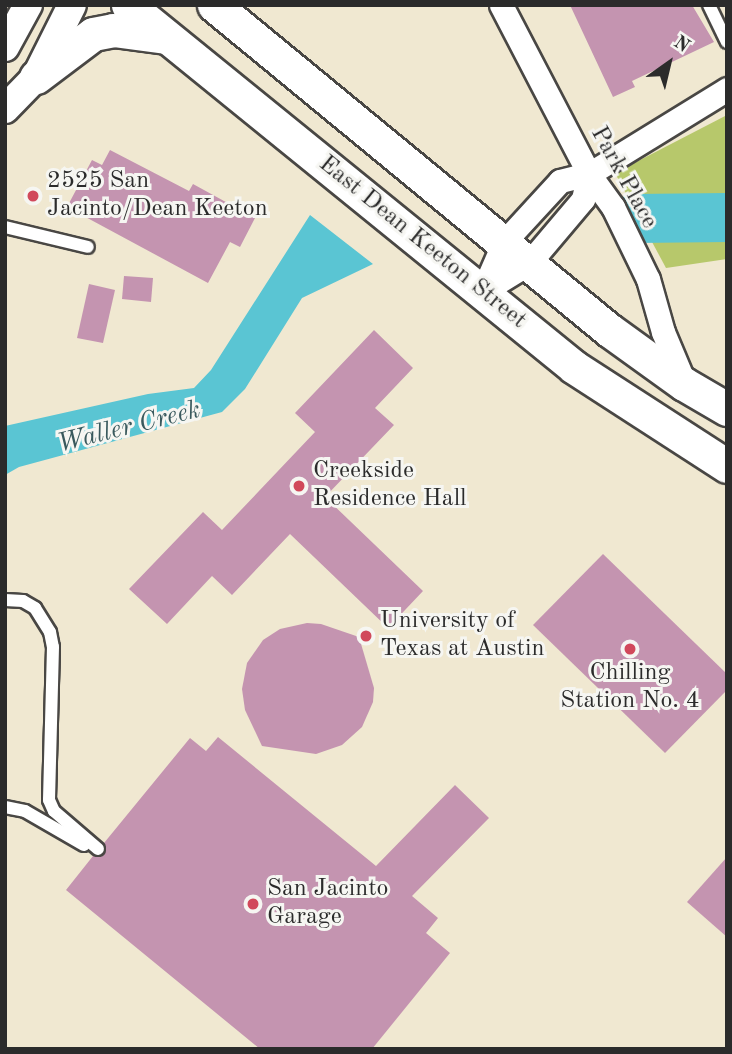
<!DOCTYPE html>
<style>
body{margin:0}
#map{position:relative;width:732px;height:1054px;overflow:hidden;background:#f0e8d1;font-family:"Old Standard TT",serif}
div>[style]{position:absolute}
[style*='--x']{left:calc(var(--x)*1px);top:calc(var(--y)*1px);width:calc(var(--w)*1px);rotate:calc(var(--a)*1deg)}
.green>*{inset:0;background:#b7c86b}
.water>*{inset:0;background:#5ac5d3}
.river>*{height:49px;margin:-24.5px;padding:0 24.5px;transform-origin:24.5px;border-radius:24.5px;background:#5ac5d3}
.building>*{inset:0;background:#c494b0}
.roads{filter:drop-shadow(2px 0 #494744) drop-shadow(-2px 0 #494744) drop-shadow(0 2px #494744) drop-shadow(0 -2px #494744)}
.service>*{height:12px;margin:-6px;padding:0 6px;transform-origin:6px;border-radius:6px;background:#fff}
.minor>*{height:23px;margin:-11.5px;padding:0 11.5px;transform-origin:11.5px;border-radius:11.5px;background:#fff}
.tertiary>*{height:28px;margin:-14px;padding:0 14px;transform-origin:14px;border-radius:14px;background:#fff}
.secondary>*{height:33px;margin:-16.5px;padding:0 16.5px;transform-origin:16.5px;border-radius:16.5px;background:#fff}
.dots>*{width:19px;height:19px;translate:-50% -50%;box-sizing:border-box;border:4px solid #f6f6f2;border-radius:50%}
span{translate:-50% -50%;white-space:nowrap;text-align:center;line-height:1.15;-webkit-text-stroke:6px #f6f6f2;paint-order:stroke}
.street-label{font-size:24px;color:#2b2b2b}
.poi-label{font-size:24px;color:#2b2b2b}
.left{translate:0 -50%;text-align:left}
.water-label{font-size:26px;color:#39595d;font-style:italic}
.frame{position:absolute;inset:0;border:7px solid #2b2b2b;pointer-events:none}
.north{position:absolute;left:634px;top:28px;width:70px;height:70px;-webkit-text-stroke:5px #f6f6f2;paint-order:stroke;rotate:34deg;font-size:19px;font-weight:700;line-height:28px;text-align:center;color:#2b2b2b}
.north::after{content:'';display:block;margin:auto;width:24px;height:32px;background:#2b2b2b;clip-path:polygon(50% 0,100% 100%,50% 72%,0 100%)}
</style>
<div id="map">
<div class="green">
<div style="clip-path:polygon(727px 115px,727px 259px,666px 268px,615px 173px)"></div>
</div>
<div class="water">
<div style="clip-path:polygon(727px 198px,727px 234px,651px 241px,632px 206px)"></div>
<div style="clip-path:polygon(310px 215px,373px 264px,302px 298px,245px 389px,222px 412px,19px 467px,5px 475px,5px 426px,148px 394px,194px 388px,211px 370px)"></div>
</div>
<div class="river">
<div style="--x:634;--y:218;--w:93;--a:-0.6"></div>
</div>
<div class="building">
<div style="clip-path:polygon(570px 5px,692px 5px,714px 42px,632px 81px,635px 87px,613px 97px)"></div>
<div style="clip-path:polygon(110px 150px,189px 191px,193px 184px,255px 218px,240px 247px,230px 242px,208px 283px,67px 207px,92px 160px,102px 165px)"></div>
<div style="clip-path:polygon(124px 276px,153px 278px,151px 302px,122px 299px)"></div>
<div style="clip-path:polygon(89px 284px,115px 290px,103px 343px,77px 338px)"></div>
<div style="clip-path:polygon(374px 330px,413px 368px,375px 408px,394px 425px,325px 497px,423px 591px,388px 628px,290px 534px,232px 595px,212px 576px,167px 624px,129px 589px,203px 512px,222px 530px,315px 432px,295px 413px)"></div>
<div style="clip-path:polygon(603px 554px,727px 674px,727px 690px,665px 753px,533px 625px)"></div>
<div style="clip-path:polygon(307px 623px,321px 624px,359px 637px,374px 688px,373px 702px,362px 727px,342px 745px,316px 754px,262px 746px,245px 710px,242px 689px,247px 663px,263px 640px,280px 629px)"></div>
<div style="clip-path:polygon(218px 737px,376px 866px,455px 785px,489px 818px,412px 896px,438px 918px,426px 933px,450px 953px,372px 1049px,260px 1049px,66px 890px,93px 856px,105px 854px,104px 843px,190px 738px,206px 751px)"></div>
<div style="clip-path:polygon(727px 857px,727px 937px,687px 902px)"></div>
</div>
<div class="roads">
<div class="service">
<div style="--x:709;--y:5;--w:41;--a:64.1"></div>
<div style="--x:5;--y:227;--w:85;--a:13.5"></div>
<div style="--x:5;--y:600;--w:18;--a:3"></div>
<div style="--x:23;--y:601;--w:14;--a:30"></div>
<div style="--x:35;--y:608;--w:28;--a:58"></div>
<div style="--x:50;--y:632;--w:15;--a:79"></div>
<div style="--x:53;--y:647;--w:153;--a:91.5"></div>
<div style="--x:49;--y:800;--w:12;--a:66"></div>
<div style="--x:54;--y:811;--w:58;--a:40.8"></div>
<div style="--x:5;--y:807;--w:20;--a:11"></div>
<div style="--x:25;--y:811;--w:68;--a:30"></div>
</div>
<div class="minor">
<div style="--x:501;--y:5;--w:191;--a:62.5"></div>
<div style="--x:589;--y:174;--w:41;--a:54"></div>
<div style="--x:613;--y:207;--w:80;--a:64.1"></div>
<div style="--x:648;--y:279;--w:55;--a:74.2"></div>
<div style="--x:663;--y:332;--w:54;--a:67.2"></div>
<div style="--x:482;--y:292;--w:55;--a:-66.3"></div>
<div style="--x:504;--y:242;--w:83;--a:-47.4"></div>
<div style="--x:560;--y:181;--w:30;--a:-14"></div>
<div style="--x:589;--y:174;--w:162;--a:-31.6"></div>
<div style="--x:482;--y:292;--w:55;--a:-31.7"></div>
<div style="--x:529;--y:263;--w:84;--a:-49.8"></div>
<div style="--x:583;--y:199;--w:26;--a:-77"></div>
</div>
<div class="tertiary">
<div style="--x:5;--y:47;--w:48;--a:-61.3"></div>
<div style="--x:5;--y:109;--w:45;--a:-45.9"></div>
<div style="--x:36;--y:77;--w:80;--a:-63.4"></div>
</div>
<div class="secondary">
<div style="--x:128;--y:5;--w:574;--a:39.06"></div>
<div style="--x:574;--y:367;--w:182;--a:32.9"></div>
<div style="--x:214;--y:5;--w:512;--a:39.45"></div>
<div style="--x:609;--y:330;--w:92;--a:35.8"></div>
<div style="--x:684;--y:384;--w:50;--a:30.2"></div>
<div style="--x:36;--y:77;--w:71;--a:-37"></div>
<div style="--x:93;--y:34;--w:20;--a:-11"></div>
<div style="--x:113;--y:30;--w:53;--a:7.5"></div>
</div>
</div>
<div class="dots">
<div style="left:33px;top:196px;background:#d1495b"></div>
<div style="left:299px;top:486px;background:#d1495b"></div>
<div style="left:366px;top:636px;background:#d1495b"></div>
<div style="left:630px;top:649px;background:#d1495b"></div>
<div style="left:253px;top:904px;background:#d1495b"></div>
</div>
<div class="street-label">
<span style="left:623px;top:178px;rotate:61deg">Park Place</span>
<span style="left:422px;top:243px;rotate:39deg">East Dean Keeton Street</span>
</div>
<div class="poi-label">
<span class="left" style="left:47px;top:196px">2525 San<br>Jacinto/Dean Keeton</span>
<span class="left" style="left:313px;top:486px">Creekside<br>Residence Hall</span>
<span class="left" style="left:380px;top:636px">University of<br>Texas at Austin</span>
<span style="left:630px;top:688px">Chilling<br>Station No. 4</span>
<span class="left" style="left:267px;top:904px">San Jacinto<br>Garage</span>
</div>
<div class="water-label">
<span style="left:129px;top:428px;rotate:-14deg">Waller Creek</span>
</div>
<div class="frame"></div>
<div class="north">N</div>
</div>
